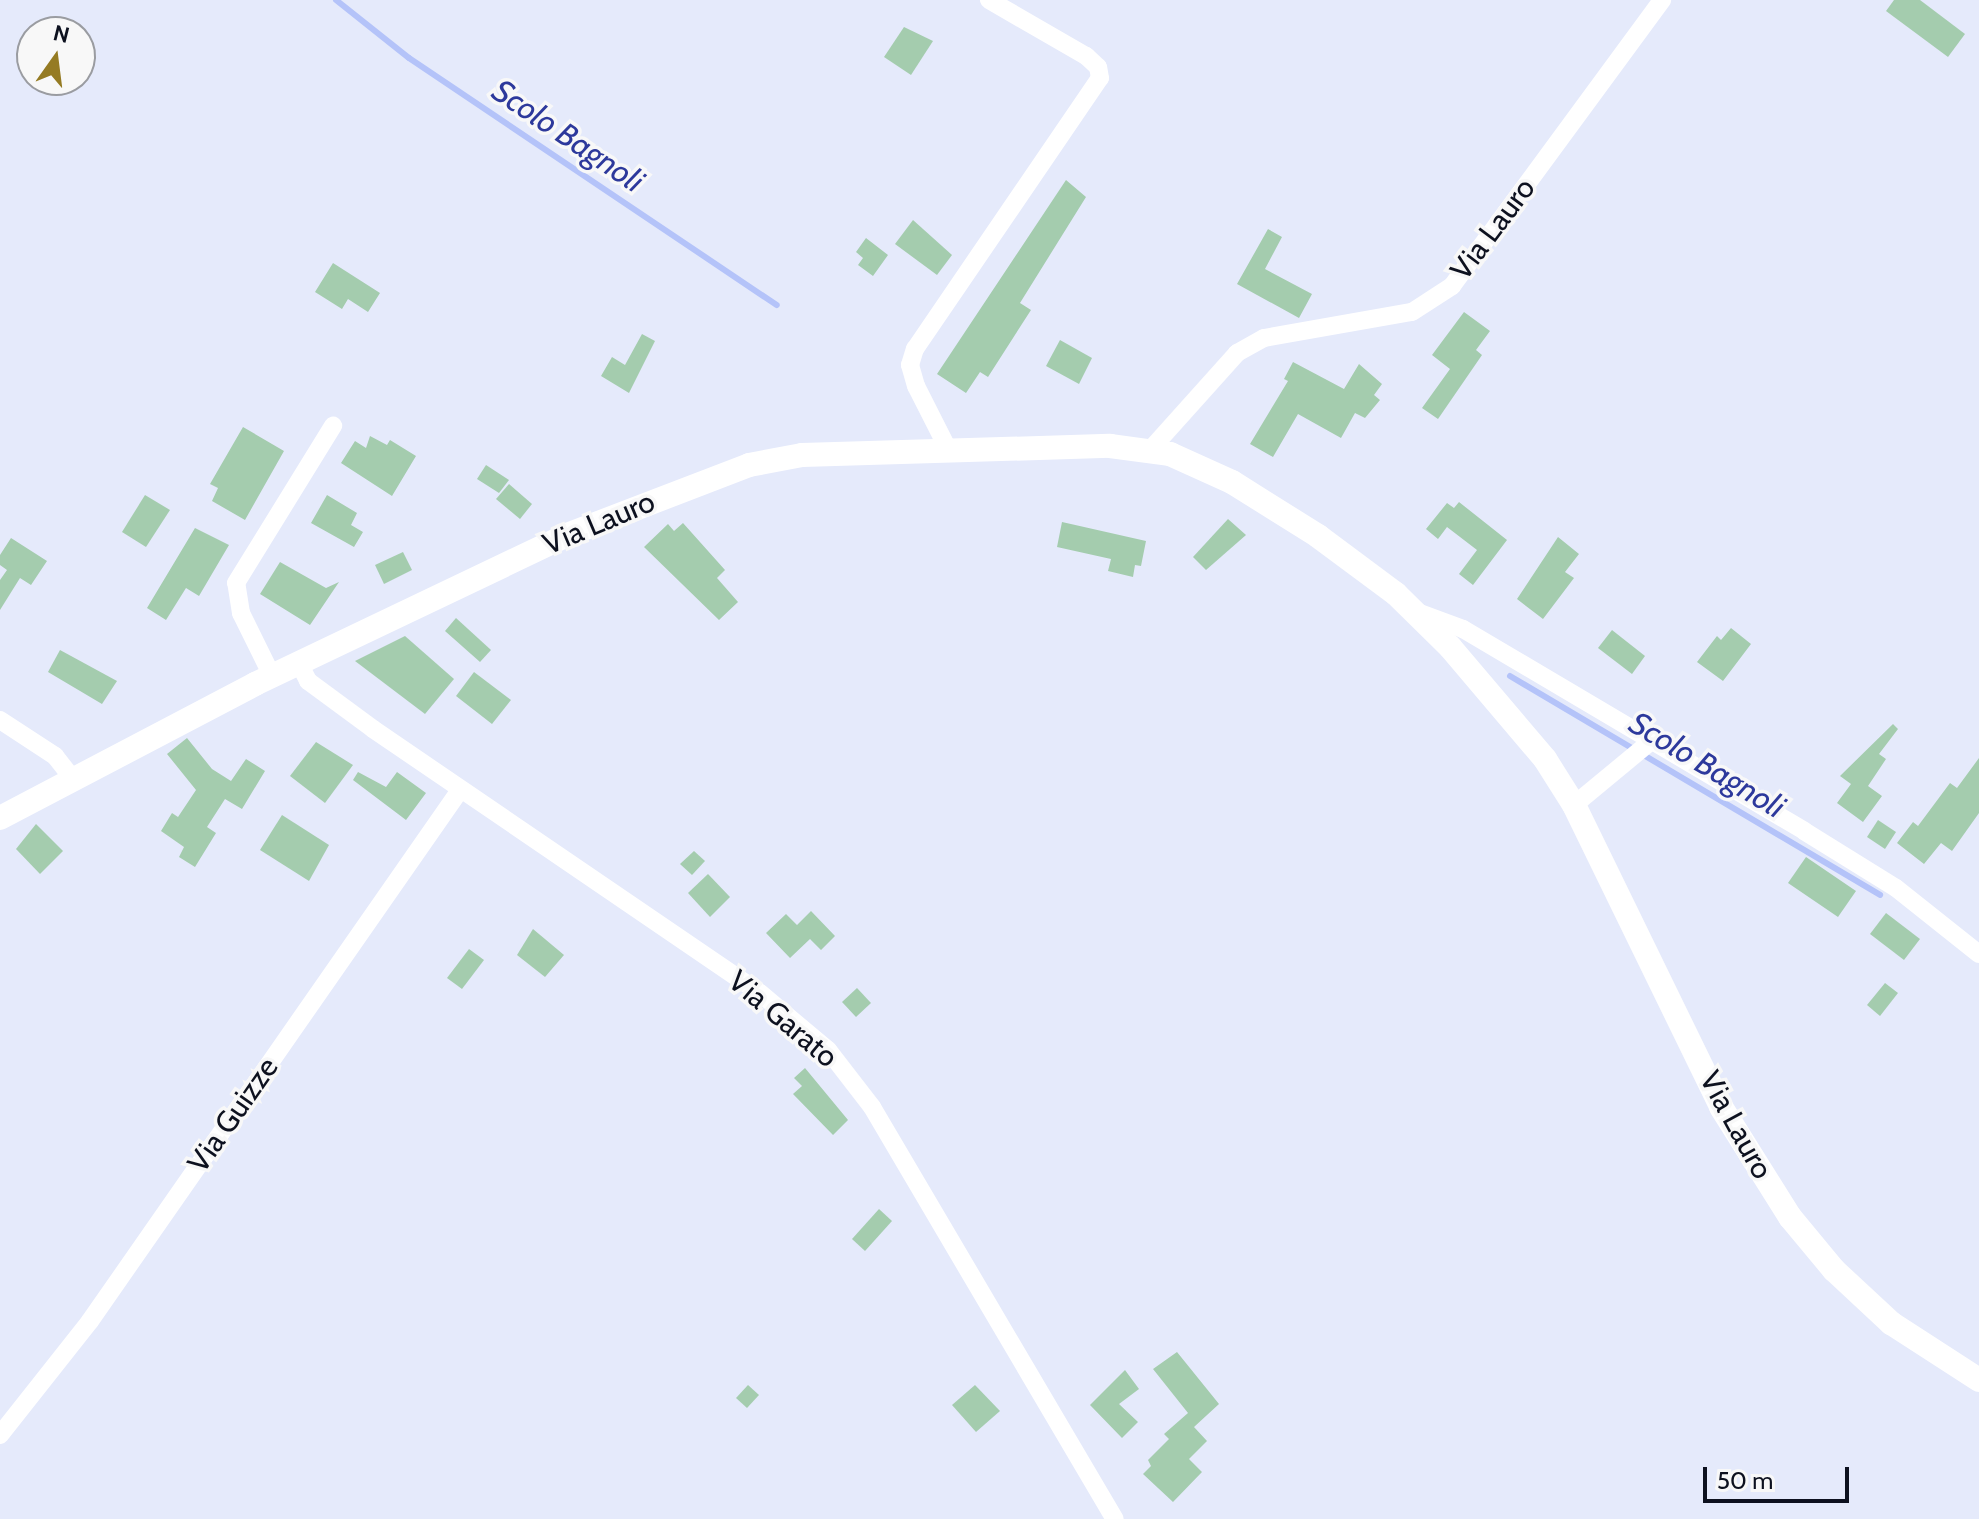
<!DOCTYPE html>
<style>
body{margin:0}
#map{position:relative;width:1979px;height:1519px;overflow:hidden;background:#e5eafb;font-family:Cabin,sans-serif}
div>[style]{position:absolute}
[style*='--x']{left:calc(var(--x)*1px);top:calc(var(--y)*1px);width:calc(var(--w)*1px);rotate:calc(var(--a)*1deg)}
.stream>*{height:6px;margin:-3px;padding:0 3px;transform-origin:3px;border-radius:3px;background:#b4c3f9}
.building>*{inset:0;background:#a4ccae}
.street>*{height:18px;margin:-9px;padding:0 9px;transform-origin:9px;border-radius:9px;background:#fff}
.secondary>*{height:24px;margin:-12px;padding:0 12px;transform-origin:12px;border-radius:12px;background:#fff}
span{translate:-50% -50%;white-space:nowrap;text-align:center;line-height:1.15;-webkit-text-stroke:7px #f8f8f8;paint-order:stroke}
.street-label{font-size:30px;color:#0d111f}
.water-label{font-size:32px;color:#2d399c;font-style:italic}
.north{position:absolute;left:16px;top:16px;width:80px;height:80px;box-sizing:border-box;background:#f8f8f8;border:2px solid #9a9ca1;border-radius:50%;rotate:14deg;font-size:22px;font-weight:700;line-height:32px;text-align:center;color:#0d111f}
.north::after{content:'';display:block;margin:auto;width:28px;height:36px;background:#957b23;clip-path:polygon(50% 0,100% 100%,50% 72%,0 100%)}
.scale{position:absolute;left:1703px;top:1467px;width:146px;height:36px;box-sizing:border-box;border:4px solid #0d111f;border-top:0;padding-left:10px;font-size:24px;line-height:28px;white-space:nowrap;color:#0d111f;-webkit-text-stroke:6px #f8f8f8;paint-order:stroke}
</style>
<div id="map">
<div class="stream">
<div style="--x:336;--y:0;--w:93;--a:38.5"></div>
<div style="--x:409;--y:58;--w:443;--a:33.9"></div>
<div style="--x:1510;--y:676;--w:430;--a:30.6"></div>
</div>
<div class="building">
<div style="clip-path:polygon(1894px 0,1920px 0,1965px 34px,1948px 57px,1886px 11px)"></div>
<div style="clip-path:polygon(904px 27px,933px 41px,911px 75px,884px 57px)"></div>
<div style="clip-path:polygon(1066px 180px,1086px 197px,1020px 303px,1031px 310px,988px 377px,980px 372px,966px 393px,937px 374px)"></div>
<div style="clip-path:polygon(913px 220px,952px 255px,937px 275px,895px 244px)"></div>
<div style="clip-path:polygon(1268px 229px,1282px 237px,1265px 269px,1312px 294px,1299px 318px,1237px 284px)"></div>
<div style="clip-path:polygon(866px 238px,888px 255px,873px 276px,858px 265px,863px 258px,856px 252px)"></div>
<div style="clip-path:polygon(333px 263px,380px 293px,368px 312px,348px 299px,342px 309px,315px 292px)"></div>
<div style="clip-path:polygon(1464px 312px,1490px 331px,1476px 350px,1482px 355px,1438px 419px,1422px 408px,1450px 369px,1432px 355px)"></div>
<div style="clip-path:polygon(642px 334px,655px 341px,629px 393px,601px 376px,612px 357px,625px 365px)"></div>
<div style="clip-path:polygon(1060px 340px,1092px 358px,1079px 384px,1046px 366px)"></div>
<div style="clip-path:polygon(1293px 362px,1344px 389px,1359px 364px,1382px 384px,1374px 395px,1380px 400px,1365px 418px,1355px 413px,1341px 438px,1298px 414px,1273px 457px,1250px 444px,1288px 381px,1284px 379px)"></div>
<div style="clip-path:polygon(243px 427px,284px 451px,245px 520px,212px 501px,218px 488px,210px 484px)"></div>
<div style="clip-path:polygon(370px 436px,387px 445px,390px 440px,416px 456px,392px 496px,341px 463px,355px 441px,366px 448px)"></div>
<div style="clip-path:polygon(486px 465px,509px 480px,499px 493px,477px 479px)"></div>
<div style="clip-path:polygon(509px 484px,532px 504px,520px 519px,496px 499px)"></div>
<div style="clip-path:polygon(145px 495px,170px 510px,146px 547px,122px 532px)"></div>
<div style="clip-path:polygon(327px 495px,357px 513px,351px 525px,363px 532px,354px 547px,311px 523px)"></div>
<div style="clip-path:polygon(1459px 502px,1507px 540px,1473px 585px,1459px 574px,1477px 550px,1447px 527px,1438px 539px,1426px 529px,1447px 503px,1454px 508px)"></div>
<div style="clip-path:polygon(1228px 519px,1246px 535px,1206px 570px,1193px 557px)"></div>
<div style="clip-path:polygon(1062px 522px,1146px 541px,1141px 566px,1135px 565px,1133px 577px,1108px 571px,1111px 559px,1057px 547px)"></div>
<div style="clip-path:polygon(683px 523px,725px 570px,717px 578px,738px 602px,719px 620px,644px 547px,668px 524px,674px 531px)"></div>
<div style="clip-path:polygon(195px 528px,229px 545px,199px 596px,186px 588px,166px 620px,147px 608px)"></div>
<div style="clip-path:polygon(1558px 537px,1579px 554px,1565px 572px,1574px 578px,1543px 619px,1517px 599px)"></div>
<div style="clip-path:polygon(11px 538px,47px 561px,31px 585px,20px 578px,0 610px,0 580px,7px 570px,0 565px,0 555px)"></div>
<div style="clip-path:polygon(403px 552px,412px 570px,384px 584px,375px 565px)"></div>
<div style="clip-path:polygon(280px 562px,326px 588px,339px 582px,310px 625px,260px 594px)"></div>
<div style="clip-path:polygon(456px 618px,491px 650px,480px 662px,445px 631px)"></div>
<div style="clip-path:polygon(1731px 628px,1751px 644px,1723px 681px,1697px 662px,1717px 636px,1721px 640px)"></div>
<div style="clip-path:polygon(1612px 630px,1645px 656px,1632px 674px,1598px 648px)"></div>
<div style="clip-path:polygon(405px 636px,454px 679px,425px 714px,355px 661px)"></div>
<div style="clip-path:polygon(60px 650px,117px 681px,102px 704px,48px 672px)"></div>
<div style="clip-path:polygon(474px 672px,511px 700px,492px 724px,456px 696px)"></div>
<div style="clip-path:polygon(1893px 724px,1898px 729px,1879px 754px,1886px 759px,1868px 786px,1882px 796px,1863px 822px,1837px 803px,1851px 784px,1840px 776px)"></div>
<div style="clip-path:polygon(187px 738px,212px 769px,231px 781px,246px 759px,265px 771px,242px 809px,225px 799px,207px 827px,216px 833px,195px 867px,179px 857px,184px 847px,161px 831px,172px 813px,178px 817px,196px 790px,167px 754px)"></div>
<div style="clip-path:polygon(316px 742px,353px 765px,325px 803px,290px 776px)"></div>
<div style="clip-path:polygon(1979px 758px,1979px 813px,1952px 851px,1941px 843px,1924px 864px,1897px 843px,1913px 822px,1918px 826px,1950px 783px,1957px 788px)"></div>
<div style="clip-path:polygon(358px 772px,386px 787px,397px 772px,426px 793px,406px 820px,353px 780px)"></div>
<div style="clip-path:polygon(282px 815px,329px 845px,309px 881px,260px 850px)"></div>
<div style="clip-path:polygon(1878px 820px,1896px 832px,1885px 849px,1867px 837px)"></div>
<div style="clip-path:polygon(36px 824px,63px 851px,40px 874px,16px 849px)"></div>
<div style="clip-path:polygon(694px 851px,705px 861px,692px 875px,680px 864px)"></div>
<div style="clip-path:polygon(1806px 857px,1856px 891px,1838px 917px,1788px 883px)"></div>
<div style="clip-path:polygon(708px 874px,730px 897px,710px 917px,688px 893px)"></div>
<div style="clip-path:polygon(811px 911px,835px 936px,821px 950px,810px 939px,790px 958px,766px 933px,786px 914px,797px 925px)"></div>
<div style="clip-path:polygon(1886px 913px,1920px 939px,1904px 960px,1870px 934px)"></div>
<div style="clip-path:polygon(533px 929px,564px 955px,545px 977px,517px 955px)"></div>
<div style="clip-path:polygon(469px 949px,484px 960px,462px 989px,447px 978px)"></div>
<div style="clip-path:polygon(1885px 983px,1898px 993px,1880px 1016px,1867px 1005px)"></div>
<div style="clip-path:polygon(857px 988px,871px 1003px,856px 1017px,842px 1002px)"></div>
<div style="clip-path:polygon(805px 1068px,848px 1120px,833px 1135px,793px 1094px,802px 1086px,794px 1078px)"></div>
<div style="clip-path:polygon(879px 1209px,892px 1221px,865px 1251px,852px 1239px)"></div>
<div style="clip-path:polygon(1177px 1352px,1219px 1404px,1194px 1427px,1207px 1441px,1189px 1459px,1202px 1472px,1173px 1502px,1143px 1474px,1151px 1466px,1148px 1460px,1169px 1439px,1164px 1434px,1188px 1413px,1153px 1369px)"></div>
<div style="clip-path:polygon(1125px 1370px,1139px 1389px,1119px 1404px,1138px 1422px,1122px 1438px,1090px 1405px)"></div>
<div style="clip-path:polygon(748px 1385px,759px 1395px,747px 1408px,736px 1398px)"></div>
<div style="clip-path:polygon(975px 1385px,1000px 1411px,976px 1432px,952px 1405px)"></div>
</div>
<div class="street">
<div style="--x:1151;--y:449;--w:129;--a:-48.1"></div>
<div style="--x:1237;--y:353;--w:31;--a:-29"></div>
<div style="--x:1264;--y:338;--w:150;--a:-10"></div>
<div style="--x:1412;--y:312;--w:48;--a:-33"></div>
<div style="--x:1452;--y:286;--w:355;--a:-53.7"></div>
<div style="--x:949;--y:451;--w:73;--a:-116.9"></div>
<div style="--x:916;--y:386;--w:22;--a:-106"></div>
<div style="--x:910;--y:365;--w:17;--a:-73"></div>
<div style="--x:915;--y:349;--w:328;--a:-55.7"></div>
<div style="--x:1100;--y:78;--w:11;--a:-100"></div>
<div style="--x:1098;--y:67;--w:16;--a:-137"></div>
<div style="--x:1086;--y:56;--w:112;--a:-150"></div>
<div style="--x:1417;--y:612;--w:49;--a:20.3"></div>
<div style="--x:1463;--y:629;--w:396;--a:30.6"></div>
<div style="--x:1804;--y:831;--w:108;--a:31.8"></div>
<div style="--x:1896;--y:888;--w:106;--a:38.5"></div>
<div style="--x:299;--y:663;--w:20;--a:63"></div>
<div style="--x:308;--y:681;--w:81;--a:36.4"></div>
<div style="--x:373;--y:729;--w:468;--a:34.3"></div>
<div style="--x:760;--y:993;--w:89;--a:40"></div>
<div style="--x:828;--y:1050;--w:72;--a:52.3"></div>
<div style="--x:872;--y:1107;--w:478;--a:59.5"></div>
<div style="--x:272;--y:676;--w:70;--a:-116.2"></div>
<div style="--x:241;--y:613;--w:30;--a:-99"></div>
<div style="--x:236;--y:583;--w:185;--a:-58.3"></div>
<div style="--x:0;--y:720;--w:66;--a:33.2"></div>
<div style="--x:55;--y:756;--w:28;--a:52"></div>
<div style="--x:1574;--y:805;--w:97;--a:-39.6"></div>
<div style="--x:0;--y:1435;--w:145;--a:-51.7"></div>
<div style="--x:90;--y:1321;--w:647;--a:-55.13"></div>
</div>
<div class="secondary">
<div style="--x:0;--y:818;--w:288;--a:-27.7"></div>
<div style="--x:255;--y:684;--w:346;--a:-25.5"></div>
<div style="--x:567;--y:535;--w:195;--a:-21"></div>
<div style="--x:749;--y:465;--w:54;--a:-10.7"></div>
<div style="--x:802;--y:455;--w:308;--a:-1.7"></div>
<div style="--x:1110;--y:446;--w:61;--a:7.6"></div>
<div style="--x:1170;--y:454;--w:68;--a:24.3"></div>
<div style="--x:1232;--y:482;--w:102;--a:32.1"></div>
<div style="--x:1318;--y:536;--w:97;--a:36.6"></div>
<div style="--x:1396;--y:594;--w:76;--a:44.5"></div>
<div style="--x:1450;--y:647;--w:147;--a:49.7"></div>
<div style="--x:1545;--y:759;--w:54;--a:57.8"></div>
<div style="--x:1574;--y:805;--w:336;--a:64"></div>
<div style="--x:1721;--y:1107;--w:130;--a:57.9"></div>
<div style="--x:1790;--y:1217;--w:69;--a:50.3"></div>
<div style="--x:1834;--y:1270;--w:78;--a:42.9"></div>
<div style="--x:1891;--y:1323;--w:105;--a:32.9"></div>
</div>
<div class="street-label">
<span style="left:1493px;top:229px;rotate:-53deg">Via Lauro</span>
<span style="left:599px;top:523px;rotate:-23deg">Via Lauro</span>
<span style="left:783px;top:1019px;rotate:40deg">Via Garato</span>
<span style="left:233px;top:1115px;rotate:-55deg">Via Guizze</span>
<span style="left:1736px;top:1125px;rotate:61deg">Via Lauro</span>
</div>
<div class="water-label">
<span style="left:568px;top:136px;rotate:34deg">Scolo Bagnoli</span>
<span style="left:1707px;top:765px;rotate:31deg">Scolo Bagnoli</span>
</div>
<div class="north">N</div>
<div class="scale">50 m</div>
</div>
